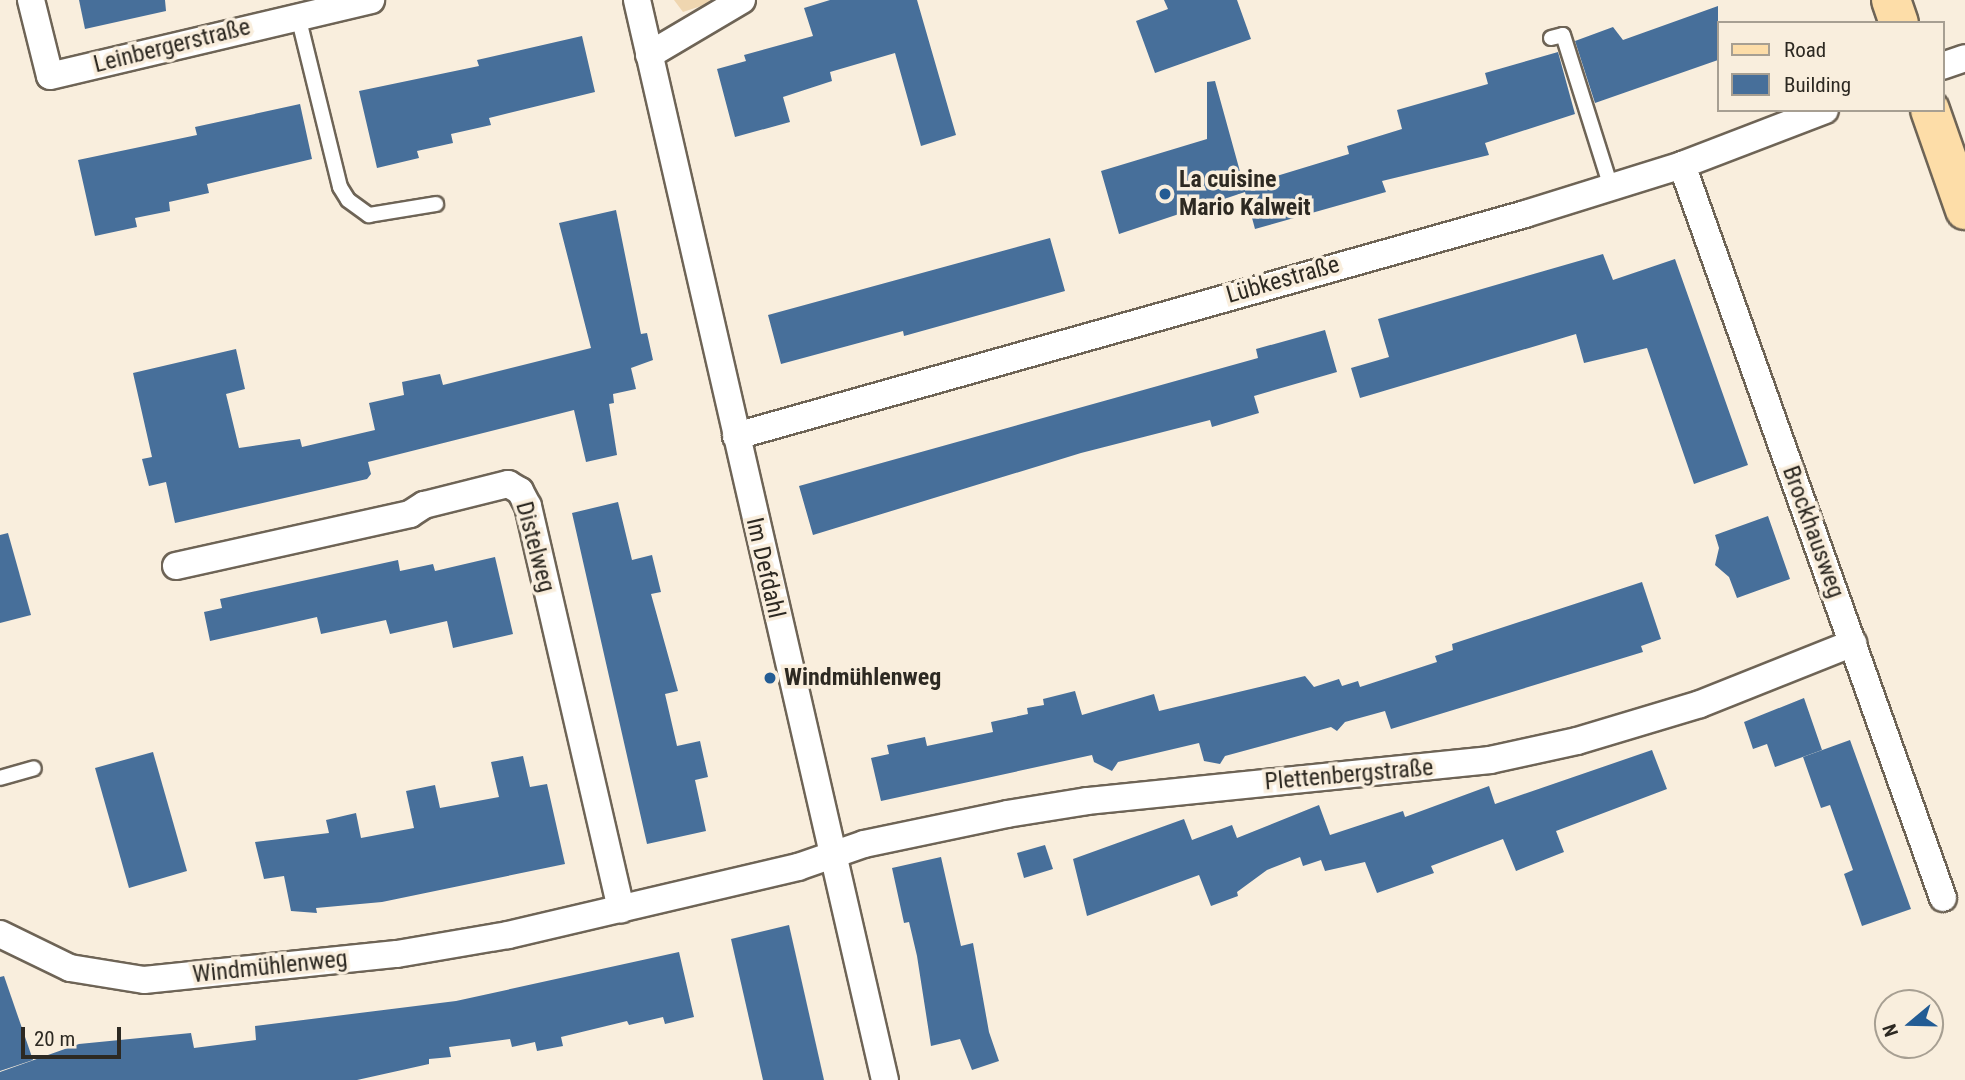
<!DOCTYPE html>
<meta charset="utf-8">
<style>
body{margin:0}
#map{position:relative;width:1965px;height:1080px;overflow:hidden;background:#f9eedd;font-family:"Roboto Condensed",sans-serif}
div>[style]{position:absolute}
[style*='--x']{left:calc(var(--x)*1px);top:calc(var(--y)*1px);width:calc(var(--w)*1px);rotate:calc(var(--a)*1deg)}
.green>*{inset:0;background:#efd6b0}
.building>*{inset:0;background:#476f9a}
.roads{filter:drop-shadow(2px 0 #6e6456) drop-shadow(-2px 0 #6e6456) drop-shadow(0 2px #6e6456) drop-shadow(0 -2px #6e6456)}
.service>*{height:14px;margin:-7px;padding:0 7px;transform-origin:7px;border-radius:7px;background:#fff}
.minor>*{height:26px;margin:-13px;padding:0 13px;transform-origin:13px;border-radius:13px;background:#fff}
.primary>*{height:38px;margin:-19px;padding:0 19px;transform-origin:19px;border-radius:19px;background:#fddda8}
.dots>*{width:19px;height:19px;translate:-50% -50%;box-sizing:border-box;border:4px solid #f9eedd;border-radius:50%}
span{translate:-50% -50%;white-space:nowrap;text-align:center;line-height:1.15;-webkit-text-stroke:7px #f9eedd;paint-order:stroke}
.street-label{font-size:24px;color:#2d2922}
.poi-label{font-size:24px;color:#2d2922;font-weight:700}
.left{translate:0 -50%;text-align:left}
.legend{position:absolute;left:1717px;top:21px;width:228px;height:91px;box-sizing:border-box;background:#f9eedd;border:2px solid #a79f92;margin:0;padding:9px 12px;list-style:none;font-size:21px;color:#2d2922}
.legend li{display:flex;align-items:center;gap:14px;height:35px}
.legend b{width:35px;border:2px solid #a79f92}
.north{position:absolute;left:1874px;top:989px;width:70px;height:70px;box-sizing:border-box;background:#f9eedd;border:2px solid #a79f92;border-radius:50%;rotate:251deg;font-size:19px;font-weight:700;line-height:28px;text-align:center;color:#2d2922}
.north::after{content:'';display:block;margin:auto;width:24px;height:32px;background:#235c94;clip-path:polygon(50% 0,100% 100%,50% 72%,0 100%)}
.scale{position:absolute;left:21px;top:1027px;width:100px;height:32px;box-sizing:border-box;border:4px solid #2d2922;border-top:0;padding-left:9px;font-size:21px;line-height:24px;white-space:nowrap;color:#2d2922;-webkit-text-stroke:5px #f9eedd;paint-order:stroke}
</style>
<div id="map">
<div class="green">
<div style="clip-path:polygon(674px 0,719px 0,683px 12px)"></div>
</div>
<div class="building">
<div style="clip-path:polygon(79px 0,165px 0,166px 11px,85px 29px)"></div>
<div style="clip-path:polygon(830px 0,917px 0,956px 135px,921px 146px,895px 53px,830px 72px,832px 81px,783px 97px,790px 122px,735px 137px,717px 69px,746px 61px,744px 55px,813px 36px,804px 8px)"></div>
<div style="clip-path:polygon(1164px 0,1237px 0,1251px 39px,1155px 73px,1136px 21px,1168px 9px)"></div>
<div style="clip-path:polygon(1718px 6px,1718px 60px,1595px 103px,1575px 41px,1613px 27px,1623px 40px)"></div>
<div style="clip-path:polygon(582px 36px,595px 92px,489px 118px,491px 125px,451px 134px,453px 143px,417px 151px,419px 158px,377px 168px,359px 91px,479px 66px,477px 60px)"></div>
<div style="clip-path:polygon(1558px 52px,1575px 114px,1485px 143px,1489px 155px,1382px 181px,1386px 192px,1255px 229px,1245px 192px,1119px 234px,1101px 171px,1207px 139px,1207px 82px,1215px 81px,1244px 186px,1349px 154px,1347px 146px,1402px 129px,1397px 110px,1488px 84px,1485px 73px)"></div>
<div style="clip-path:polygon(300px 104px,312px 159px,207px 184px,209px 193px,169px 202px,170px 211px,135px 218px,137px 227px,95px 236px,78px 160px,197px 135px,195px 127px)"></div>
<div style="clip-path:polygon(616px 210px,641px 334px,647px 333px,653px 360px,631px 368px,636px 389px,613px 394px,614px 403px,609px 404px,617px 455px,586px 462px,574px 410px,368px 462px,371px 474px,367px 479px,175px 523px,166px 482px,149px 486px,142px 459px,152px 457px,133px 373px,236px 349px,245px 389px,226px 394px,239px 448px,300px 439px,302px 447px,375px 430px,369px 403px,404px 395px,402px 382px,440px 374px,443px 385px,591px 348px,559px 223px)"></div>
<div style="clip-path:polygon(1050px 238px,1065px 291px,904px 336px,903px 331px,781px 364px,768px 315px)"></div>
<div style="clip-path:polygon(1603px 254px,1613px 280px,1675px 259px,1748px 465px,1694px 484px,1647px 348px,1584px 363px,1576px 334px,1360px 398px,1351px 368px,1389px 357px,1378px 319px)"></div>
<div style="clip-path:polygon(1325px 330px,1337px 372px,1254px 396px,1259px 413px,1212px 427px,1210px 420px,1081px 453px,813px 535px,799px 486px,1258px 358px,1256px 349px)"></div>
<div style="clip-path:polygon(618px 502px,632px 560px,652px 555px,661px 592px,651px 594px,678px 691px,665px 694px,677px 746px,700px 741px,708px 777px,695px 780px,706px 831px,647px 844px,572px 513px)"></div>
<div style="clip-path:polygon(1768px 516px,1790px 579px,1737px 598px,1729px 577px,1715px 565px,1719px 548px,1715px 535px)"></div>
<div style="clip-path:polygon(8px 533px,31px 615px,0 623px,0 535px)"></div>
<div style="clip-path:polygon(495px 557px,513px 634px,453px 648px,447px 621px,390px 634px,386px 620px,321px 634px,317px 617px,210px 641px,204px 612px,222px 608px,220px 599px,398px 560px,400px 571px,433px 564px,435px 571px)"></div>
<div style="clip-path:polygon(1642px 582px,1661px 639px,1641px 646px,1643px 652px,1391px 729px,1385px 711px,1345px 722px,1337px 731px,1331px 727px,1225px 756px,1220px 764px,1204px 761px,1199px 743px,1118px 762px,1112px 771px,1094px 762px,1092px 755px,881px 801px,871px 758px,889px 754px,887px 745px,925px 737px,927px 746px,993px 732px,991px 722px,1028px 714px,1027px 708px,1044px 705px,1043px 699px,1075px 691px,1082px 715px,1154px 694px,1159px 711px,1305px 676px,1314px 687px,1339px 679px,1342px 686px,1358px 681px,1360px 687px,1437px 662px,1435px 656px,1453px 650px,1452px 644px)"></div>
<div style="clip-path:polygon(1804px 698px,1822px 750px,1775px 767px,1767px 744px,1753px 749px,1744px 722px)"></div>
<div style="clip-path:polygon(1850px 740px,1911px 909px,1862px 926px,1844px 874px,1853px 870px,1830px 805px,1821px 808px,1803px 757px)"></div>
<div style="clip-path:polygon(1652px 750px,1667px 789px,1556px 831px,1564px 852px,1516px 871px,1503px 839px,1431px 866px,1434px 873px,1377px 893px,1365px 862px,1325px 871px,1321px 860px,1303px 866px,1300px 857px,1267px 870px,1237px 892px,1238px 896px,1211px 906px,1199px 875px,1087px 916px,1073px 859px,1184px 819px,1192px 840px,1232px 825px,1237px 838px,1319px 805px,1330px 835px,1403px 811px,1405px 817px,1489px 786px,1495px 804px)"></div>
<div style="clip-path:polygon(153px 752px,187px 871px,129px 888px,95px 768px)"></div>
<div style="clip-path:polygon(523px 756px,530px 787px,547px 784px,565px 864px,382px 902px,316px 908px,317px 913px,291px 911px,284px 876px,264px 879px,255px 842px,329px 833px,326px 820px,356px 813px,361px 838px,414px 828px,406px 791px,435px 785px,440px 808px,499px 797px,491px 762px)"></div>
<div style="clip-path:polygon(1045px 845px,1053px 869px,1024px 878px,1017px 853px)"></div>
<div style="clip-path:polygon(941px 857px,961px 946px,973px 943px,989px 1032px,999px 1061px,972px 1070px,960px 1039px,931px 1046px,917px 956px,909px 922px,904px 923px,892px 868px)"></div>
<div style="clip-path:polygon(789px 925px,824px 1080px,763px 1080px,731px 939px)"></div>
<div style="clip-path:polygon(679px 952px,694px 1017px,665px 1024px,663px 1017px,629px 1025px,627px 1021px,561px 1037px,563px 1046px,537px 1051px,535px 1042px,512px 1047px,510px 1039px,449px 1047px,451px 1057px,429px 1059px,429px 1064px,357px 1080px,0 1080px,0 1072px,79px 1044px,191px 1033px,194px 1048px,256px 1040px,255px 1026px,456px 1001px)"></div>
<div style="clip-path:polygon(4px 976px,33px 1060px,0 1071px,0 977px)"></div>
</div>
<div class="roads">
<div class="service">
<div style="--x:298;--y:16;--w:176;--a:76.2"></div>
<div style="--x:340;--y:187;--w:15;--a:58"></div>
<div style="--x:348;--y:200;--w:26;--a:36"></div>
<div style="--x:369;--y:215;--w:68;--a:-9.3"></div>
<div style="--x:1551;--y:38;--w:12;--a:-14"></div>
<div style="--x:1563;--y:35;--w:159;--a:72.5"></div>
<div style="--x:0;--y:778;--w:35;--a:-16"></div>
</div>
<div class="minor">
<div style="--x:31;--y:0;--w:78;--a:76"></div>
<div style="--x:50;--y:76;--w:330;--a:-13.3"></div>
<div style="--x:637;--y:0;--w:1108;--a:77.07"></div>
<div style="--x:649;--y:55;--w:108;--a:-30.6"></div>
<div style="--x:1942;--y:66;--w:24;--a:-19"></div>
<div style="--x:1682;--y:165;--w:778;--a:70.4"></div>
<div style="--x:736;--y:436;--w:820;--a:-15.71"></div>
<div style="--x:1525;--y:214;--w:164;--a:-17.3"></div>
<div style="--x:1682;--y:165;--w:153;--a:-21"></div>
<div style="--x:176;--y:566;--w:240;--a:-12.5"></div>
<div style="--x:410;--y:514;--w:17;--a:-33"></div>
<div style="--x:424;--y:505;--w:87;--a:-14"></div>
<div style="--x:508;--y:484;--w:14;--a:30"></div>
<div style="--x:520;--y:491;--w:17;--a:62"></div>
<div style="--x:528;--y:506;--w:414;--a:77"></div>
<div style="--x:0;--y:934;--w:78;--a:25.9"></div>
<div style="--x:70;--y:968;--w:75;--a:9.2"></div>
<div style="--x:144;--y:980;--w:254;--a:-5.9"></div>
<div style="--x:397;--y:954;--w:113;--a:-9.7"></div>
<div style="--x:508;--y:935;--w:298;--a:-13.2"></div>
<div style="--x:798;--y:867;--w:70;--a:-19.2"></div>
<div style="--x:864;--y:844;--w:146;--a:-11.8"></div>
<div style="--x:1007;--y:814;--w:81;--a:-9.2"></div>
<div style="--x:1087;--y:801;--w:405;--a:-5.8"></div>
<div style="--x:1490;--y:760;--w:89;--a:-12.3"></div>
<div style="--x:1577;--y:741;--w:128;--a:-16.7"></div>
<div style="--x:1700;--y:704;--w:165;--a:-21.7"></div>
</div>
<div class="primary">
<div style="--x:1891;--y:0;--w:24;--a:71"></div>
<div style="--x:1930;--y:110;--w:106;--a:70.7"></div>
</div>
</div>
<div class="dots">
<div style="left:1165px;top:194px;background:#235c94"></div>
<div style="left:770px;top:678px;background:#235c94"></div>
</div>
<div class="street-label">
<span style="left:172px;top:46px;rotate:-14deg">Leinbergerstraße</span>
<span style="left:1283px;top:280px;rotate:-16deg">Lübkestraße</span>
<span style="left:1813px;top:532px;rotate:70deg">Brockhausweg</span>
<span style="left:535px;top:547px;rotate:75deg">Distelweg</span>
<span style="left:765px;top:568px;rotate:77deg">Im Defdahl</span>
<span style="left:1349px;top:775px;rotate:-5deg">Plettenbergstraße</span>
<span style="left:270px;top:967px;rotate:-6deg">Windmühlenweg</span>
</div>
<div class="poi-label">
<span class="left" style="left:1179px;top:194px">La cuisine<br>Mario Kalweit</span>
<span class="left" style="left:784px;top:678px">Windmühlenweg</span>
</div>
<ul class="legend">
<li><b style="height:9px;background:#fddda8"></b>Road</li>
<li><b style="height:19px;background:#476f9a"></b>Building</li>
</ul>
<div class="north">N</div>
<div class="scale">20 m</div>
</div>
